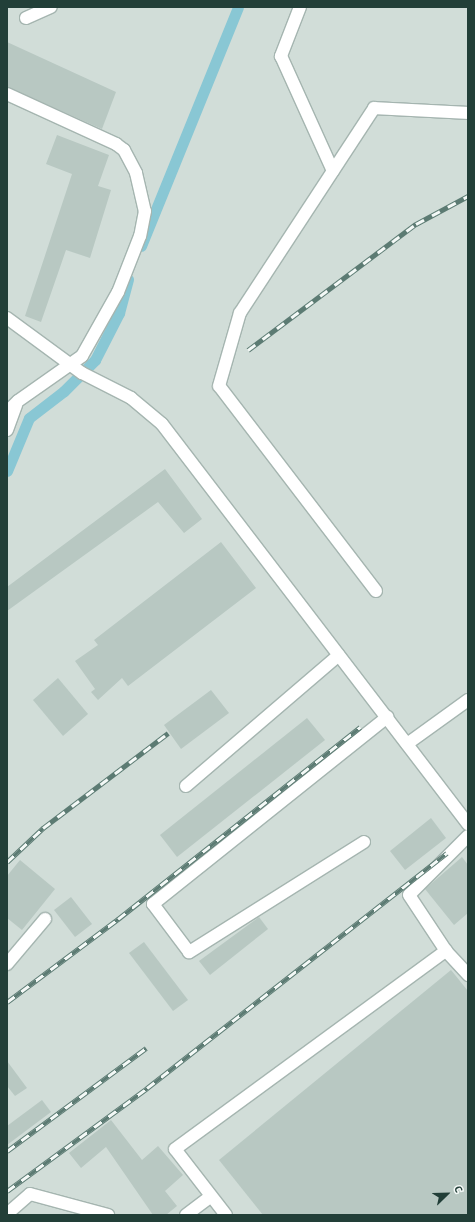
<!DOCTYPE html>
<meta charset="utf-8">
<style>
body{margin:0}
#map{position:relative;width:475px;height:1222px;overflow:hidden;background:#e3ede9;font-family:"Alegreya Sans",sans-serif}
div>[style]{position:absolute}
[style*='--x']{left:calc(var(--x)*1px);top:calc(var(--y)*1px);width:calc(var(--w)*1px);rotate:calc(var(--a)*1deg)}
.built>*{inset:0;background:#d1ddd8}
.canal>*{height:11px;margin:-5.5px;padding:0 5.5px;transform-origin:5.5px;border-radius:5.5px;background:#89c7d4}
.building>*{inset:0;background:#b8c8c2}
.roads{filter:drop-shadow(1px 0 #a5b5b0) drop-shadow(-1px 0 #a5b5b0) drop-shadow(0 1px #a5b5b0) drop-shadow(0 -1px #a5b5b0)}
.minor>*{height:12px;margin:-6px;padding:0 6px;transform-origin:6px;border-radius:6px;background:#fff}
.rail>*{height:4.5px;margin-top:-2.25px;transform-origin:0;background:repeating-linear-gradient(90deg,#f4f9f7 0 9px,#5c7b73 0 18px);box-sizing:border-box;border-block:1px solid #5c7b73}
span{translate:-50% -50%;white-space:nowrap;text-align:center;line-height:1.15;-webkit-text-stroke:4px #f4f9f7;paint-order:stroke}
.frame{position:absolute;inset:0;border:8px solid #223f38;pointer-events:none}
.north{position:absolute;left:427px;top:1174px;width:40px;height:40px;-webkit-text-stroke:3px #f4f9f7;paint-order:stroke;rotate:67deg;font-size:11px;font-weight:700;line-height:16px;text-align:center;color:#223f38}
.north::after{content:'';display:block;margin:auto;width:14px;height:18px;background:#223f38;clip-path:polygon(50% 0,100% 100%,50% 72%,0 100%)}
</style>
<div id="map">
<div class="built">
<div style="clip-path:polygon(7px 7px,468px 7px,468px 1215px,7px 1215px)"></div>
</div>
<div class="canal">
<div style="--x:141;--y:246;--w:258;--a:-67.9"></div>
<div style="--x:7;--y:471;--w:57;--a:-67.5"></div>
<div style="--x:29;--y:418;--w:44;--a:-37.6"></div>
<div style="--x:64;--y:391;--w:44;--a:-45"></div>
<div style="--x:95;--y:360;--w:53;--a:-62.9"></div>
<div style="--x:119;--y:313;--w:35;--a:-75"></div>
</div>
<div class="building">
<div style="clip-path:polygon(7px 42px,116px 92px,102px 129px,7px 87px)"></div>
<div style="clip-path:polygon(57px 135px,109px 155px,98px 186px,111px 190px,90px 258px,66px 250px,41px 322px,25px 316px,72px 174px,46px 164px)"></div>
<div style="clip-path:polygon(165px 469px,202px 519px,184px 533px,158px 502px,7px 611px,7px 587px)"></div>
<div style="clip-path:polygon(221px 542px,256px 588px,128px 686px,122px 678px,98px 700px,91px 692px,95px 689px,75px 661px,98px 645px,94px 640px)"></div>
<div style="clip-path:polygon(58px 678px,88px 714px,63px 736px,33px 700px)"></div>
<div style="clip-path:polygon(211px 690px,229px 713px,181px 749px,164px 725px)"></div>
<div style="clip-path:polygon(307px 718px,325px 740px,177px 857px,160px 835px)"></div>
<div style="clip-path:polygon(431px 818px,446px 838px,405px 870px,390px 851px)"></div>
<div style="clip-path:polygon(462px 857px,468px 865px,468px 913px,454px 925px,425px 889px)"></div>
<div style="clip-path:polygon(20px 860px,55px 889px,22px 930px,7px 918px,7px 876px)"></div>
<div style="clip-path:polygon(71px 897px,92px 924px,75px 937px,54px 910px)"></div>
<div style="clip-path:polygon(259px 917px,268px 929px,210px 975px,199px 961px)"></div>
<div style="clip-path:polygon(144px 942px,188px 1000px,173px 1011px,129px 953px)"></div>
<div style="clip-path:polygon(451px 970px,468px 991px,468px 1215px,263px 1215px,219px 1160px)"></div>
<div style="clip-path:polygon(7px 1061px,27px 1088px,15px 1096px,7px 1086px)"></div>
<div style="clip-path:polygon(42px 1100px,51px 1112px,7px 1145px,7px 1126px)"></div>
<div style="clip-path:polygon(111px 1120px,142px 1160px,158px 1146px,183px 1175px,165px 1191px,177px 1206px,166px 1215px,153px 1215px,106px 1147px,81px 1168px,69px 1153px)"></div>
</div>
<div class="roads">
<div class="minor">
<div style="--x:300;--y:7;--w:53;--a:111.2"></div>
<div style="--x:281;--y:56;--w:126;--a:65.7"></div>
<div style="--x:26;--y:18;--w:27;--a:-24"></div>
<div style="--x:7;--y:94;--w:120;--a:24.6"></div>
<div style="--x:116;--y:144;--w:10;--a:37"></div>
<div style="--x:124;--y:150;--w:26;--a:62"></div>
<div style="--x:136;--y:173;--w:39;--a:77"></div>
<div style="--x:145;--y:211;--w:25;--a:101"></div>
<div style="--x:140;--y:236;--w:60;--a:111.4"></div>
<div style="--x:118;--y:292;--w:73;--a:119.4"></div>
<div style="--x:82;--y:356;--w:78;--a:144.9"></div>
<div style="--x:18;--y:401;--w:16;--a:135"></div>
<div style="--x:7;--y:318;--w:93;--a:36.3"></div>
<div style="--x:82;--y:373;--w:55;--a:27"></div>
<div style="--x:131;--y:398;--w:40;--a:40"></div>
<div style="--x:162;--y:424;--w:504;--a:52.58"></div>
<div style="--x:7;--y:430;--w:27;--a:-70"></div>
<div style="--x:376;--y:591;--w:258;--a:-127.4"></div>
<div style="--x:219;--y:386;--w:76;--a:-74"></div>
<div style="--x:240;--y:313;--w:245;--a:-56.8"></div>
<div style="--x:374;--y:108;--w:94;--a:3"></div>
<div style="--x:407;--y:744;--w:75;--a:-35.8"></div>
<div style="--x:186;--y:786;--w:201;--a:-40.6"></div>
<div style="--x:468;--y:836;--w:83;--a:135"></div>
<div style="--x:409;--y:895;--w:67;--a:56.5"></div>
<div style="--x:446;--y:951;--w:33;--a:47"></div>
<div style="--x:364;--y:842;--w:207;--a:147.8"></div>
<div style="--x:189;--y:952;--w:60;--a:-126.9"></div>
<div style="--x:153;--y:904;--w:300;--a:-38.6"></div>
<div style="--x:7;--y:964;--w:59;--a:-49.8"></div>
<div style="--x:7;--y:1214;--w:30;--a:-41"></div>
<div style="--x:30;--y:1194;--w:81;--a:15.1"></div>
<div style="--x:186;--y:1215;--w:31;--a:-37"></div>
<div style="--x:226;--y:1215;--w:83;--a:-127.7"></div>
<div style="--x:175;--y:1149;--w:336;--a:-36.2"></div>
</div>
</div>
<div class="rail">
<div style="--x:248;--y:350;--w:210;--a:-36.9"></div>
<div style="--x:416;--y:224;--w:59;--a:-28.3"></div>
<div style="--x:7;--y:862;--w:50;--a:-43.4"></div>
<div style="--x:43;--y:828;--w:157;--a:-37.2"></div>
<div style="--x:7;--y:1002;--w:139;--a:-36.8"></div>
<div style="--x:118;--y:919;--w:309;--a:-38.4"></div>
<div style="--x:7;--y:1151;--w:173;--a:-36.5"></div>
<div style="--x:7;--y:1191;--w:174;--a:-36.3"></div>
<div style="--x:147;--y:1088;--w:381;--a:-38.1"></div>
</div>
<div class="frame"></div>
<div class="north">С</div>
</div>
